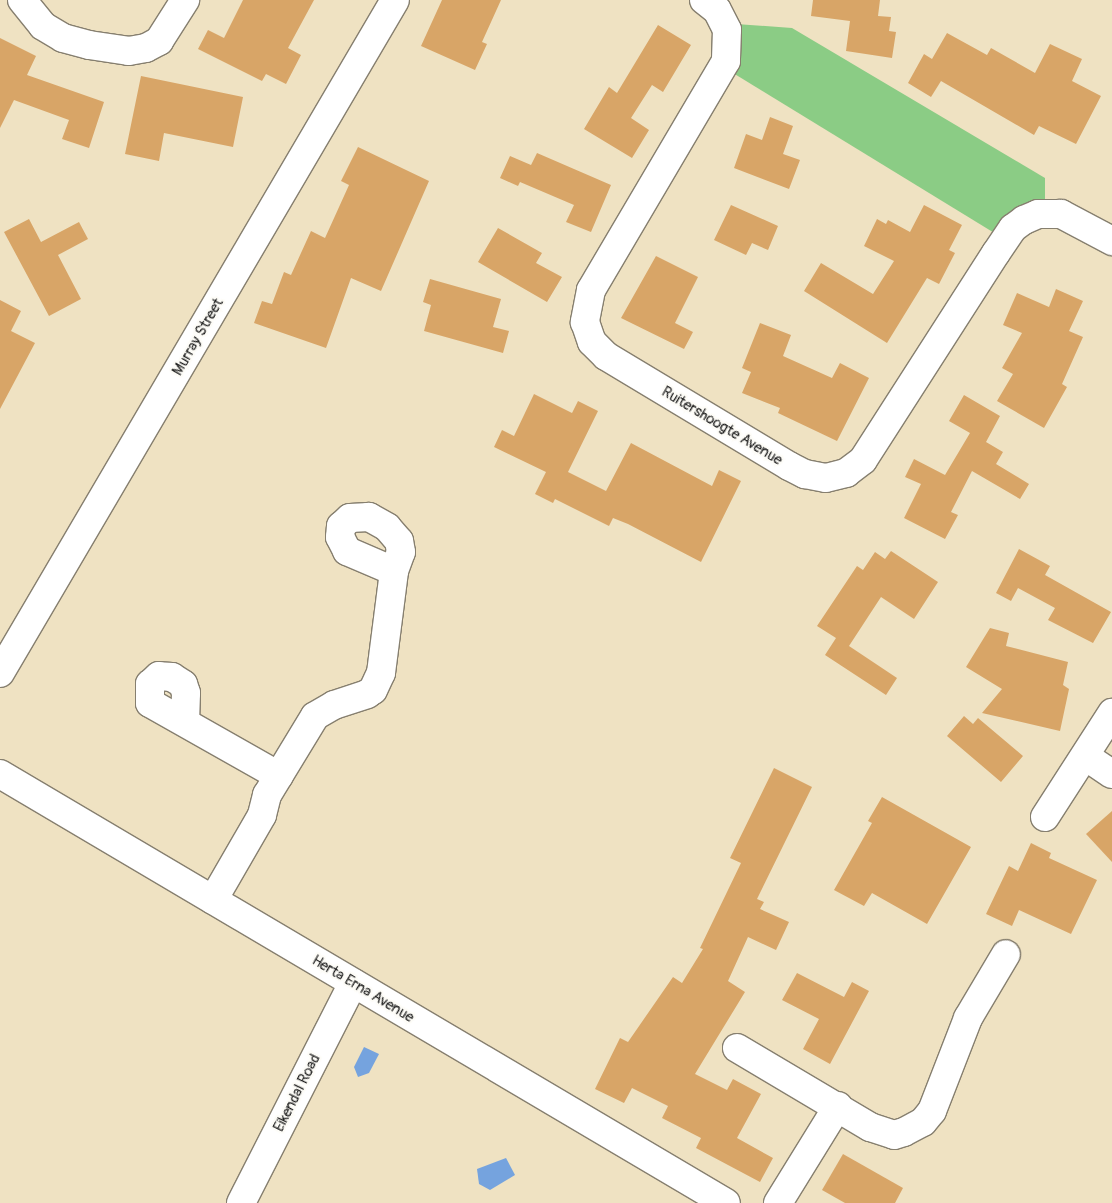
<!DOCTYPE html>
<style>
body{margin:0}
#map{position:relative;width:1112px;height:1203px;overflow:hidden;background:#efe2c2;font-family:Pangolin,sans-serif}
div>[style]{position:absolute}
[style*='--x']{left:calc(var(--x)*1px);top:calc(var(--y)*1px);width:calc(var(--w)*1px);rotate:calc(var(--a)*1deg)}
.green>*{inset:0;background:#8bcc85}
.water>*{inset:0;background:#75a3de}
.building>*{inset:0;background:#d8a567}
.roads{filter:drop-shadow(1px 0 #867f6f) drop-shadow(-1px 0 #867f6f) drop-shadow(0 1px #867f6f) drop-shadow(0 -1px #867f6f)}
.minor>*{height:28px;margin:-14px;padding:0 14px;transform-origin:14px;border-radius:14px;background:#fff}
span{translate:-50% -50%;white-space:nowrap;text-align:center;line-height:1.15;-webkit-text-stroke:4.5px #fdfcf7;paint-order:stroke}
.street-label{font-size:15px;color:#1c1c1c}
</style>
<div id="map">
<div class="green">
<div style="clip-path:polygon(736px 24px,792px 28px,1045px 178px,1045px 202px,996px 234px,733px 73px)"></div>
</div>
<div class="water">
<div style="clip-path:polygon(364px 1047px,379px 1054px,369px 1073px,358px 1077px,354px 1067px)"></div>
<div style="clip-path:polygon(506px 1158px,515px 1175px,490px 1190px,479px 1184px,477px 1169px)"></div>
</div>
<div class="building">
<div style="clip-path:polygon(243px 0,314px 0,288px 48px,301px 55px,286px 84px,266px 74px,262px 81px,198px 49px,208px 30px,224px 38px)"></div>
<div style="clip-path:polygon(442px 0,501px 0,482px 42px,487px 44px,475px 70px,421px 46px)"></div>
<div style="clip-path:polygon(813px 0,880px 0,878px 16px,891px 17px,889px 31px,896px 32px,892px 58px,846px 51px,850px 21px,811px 16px)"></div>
<div style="clip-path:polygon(658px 25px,691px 45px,663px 92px,652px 85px,631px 118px,649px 130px,632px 158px,584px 129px,609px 87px,617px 93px)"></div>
<div style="clip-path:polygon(947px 33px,987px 55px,991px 48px,1035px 73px,1050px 44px,1082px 59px,1072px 81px,1101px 96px,1076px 144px,1039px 126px,1034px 135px,941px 81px,931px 97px,908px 83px,924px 54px,932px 59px)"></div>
<div style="clip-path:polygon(0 38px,36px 56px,27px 75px,104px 102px,89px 148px,62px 139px,69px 120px,14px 100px,0 128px)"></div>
<div style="clip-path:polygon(141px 76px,243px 97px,233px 147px,164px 133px,159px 161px,125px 154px)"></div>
<div style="clip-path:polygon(770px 117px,793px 126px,783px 154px,800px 160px,789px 189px,734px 168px,746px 134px,762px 140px)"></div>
<div style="clip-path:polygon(358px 147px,429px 181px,381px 291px,351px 278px,326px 348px,254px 323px,262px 301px,272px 304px,284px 272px,291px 275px,311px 231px,325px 238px,349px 185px,341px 181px)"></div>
<div style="clip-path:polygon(537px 153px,611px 185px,591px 232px,566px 222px,574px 205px,520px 182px,518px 186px,500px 178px,510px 156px,531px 165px)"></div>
<div style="clip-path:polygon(731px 205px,778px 226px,768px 250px,752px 243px,746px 255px,714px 240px)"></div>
<div style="clip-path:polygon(924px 205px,962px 225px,949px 250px,955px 253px,939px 284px,927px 278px,887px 343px,804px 291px,821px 263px,873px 294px,894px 261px,864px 246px,877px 219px,886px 224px,888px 220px,910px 232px)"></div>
<div style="clip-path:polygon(29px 219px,41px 242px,79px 222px,88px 239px,58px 255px,81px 299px,49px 316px,4px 232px)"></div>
<div style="clip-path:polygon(498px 228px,542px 253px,536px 263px,562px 277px,547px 302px,478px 262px)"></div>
<div style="clip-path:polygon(656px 256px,698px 277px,675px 323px,693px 332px,684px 349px,621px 318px)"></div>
<div style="clip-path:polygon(430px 279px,501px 299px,493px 327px,509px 331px,503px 353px,424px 331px,431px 305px,423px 302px)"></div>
<div style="clip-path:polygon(1056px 289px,1083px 301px,1069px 331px,1083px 337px,1062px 384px,1067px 387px,1044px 428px,997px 401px,1013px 374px,1002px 368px,1022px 333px,1003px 325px,1017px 293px,1049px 307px)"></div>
<div style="clip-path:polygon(0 300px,21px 311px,11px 331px,35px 343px,0 409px)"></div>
<div style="clip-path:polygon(760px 323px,791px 335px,783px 356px,832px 378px,840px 363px,869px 378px,837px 441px,778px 413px,780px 408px,742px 393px,751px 372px,742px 368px)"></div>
<div style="clip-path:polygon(534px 394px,572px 413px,578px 401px,598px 411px,568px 472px,606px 491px,631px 443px,712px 486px,719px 470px,741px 481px,701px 562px,628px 524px,613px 518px,609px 526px,555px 499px,553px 503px,535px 494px,546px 472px,494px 447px,502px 430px,514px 436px)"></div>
<div style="clip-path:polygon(964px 395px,1000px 416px,986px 442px,1003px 452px,996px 464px,1029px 484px,1020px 499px,972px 471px,951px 512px,958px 515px,945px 539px,904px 518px,921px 484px,905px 477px,914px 459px,945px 475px,970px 433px,949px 421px)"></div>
<div style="clip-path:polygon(1019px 549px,1050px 566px,1045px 575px,1111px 612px,1093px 643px,1048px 620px,1055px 608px,1018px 588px,1011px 601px,996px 593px)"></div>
<div style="clip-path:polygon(891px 551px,938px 582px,914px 619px,881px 597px,849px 646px,897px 678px,886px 695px,825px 655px,836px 638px,817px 626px,857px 566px,863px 570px,875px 552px,885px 559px)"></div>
<div style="clip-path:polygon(990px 628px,1009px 633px,1006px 646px,1068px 662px,1063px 685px,1069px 689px,1060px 731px,982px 713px,1002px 689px,966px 667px)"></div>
<div style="clip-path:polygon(964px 716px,973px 724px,978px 718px,1023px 756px,1001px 782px,947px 736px)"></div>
<div style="clip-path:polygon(774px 768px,812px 787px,757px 899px,764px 902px,760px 909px,789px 922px,776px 950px,748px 937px,728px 981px,745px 992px,695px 1074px,727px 1090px,733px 1079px,761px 1094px,737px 1138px,773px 1158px,760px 1182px,696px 1148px,701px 1138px,662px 1118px,668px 1106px,632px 1088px,624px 1103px,595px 1089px,620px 1038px,628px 1042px,673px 977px,682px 983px,703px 949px,700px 948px,741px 863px,730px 858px)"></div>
<div style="clip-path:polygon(882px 797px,971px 847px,927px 924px,872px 893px,864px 906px,834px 890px,872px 823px,868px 821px)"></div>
<div style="clip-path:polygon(1112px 811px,1112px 862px,1086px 834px)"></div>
<div style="clip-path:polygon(1031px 843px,1051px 853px,1049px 858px,1097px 880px,1071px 934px,1019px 910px,1012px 926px,986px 914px,1009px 866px,1018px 871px)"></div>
<div style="clip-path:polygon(797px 973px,844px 997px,852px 982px,869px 991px,830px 1064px,803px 1049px,819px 1019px,782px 1000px)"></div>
<div style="clip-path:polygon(843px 1154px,903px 1188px,895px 1203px,845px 1203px,822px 1190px)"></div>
</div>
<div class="roads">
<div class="minor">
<div style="--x:22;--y:0;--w:33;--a:51"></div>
<div style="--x:43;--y:26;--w:23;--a:31"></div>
<div style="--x:63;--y:38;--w:27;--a:15"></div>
<div style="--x:89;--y:45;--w:40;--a:8.5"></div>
<div style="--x:129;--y:51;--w:17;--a:-10"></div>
<div style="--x:146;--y:48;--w:15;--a:-28"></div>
<div style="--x:159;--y:41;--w:49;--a:-57.6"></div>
<div style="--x:704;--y:0;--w:16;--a:38"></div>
<div style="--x:717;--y:10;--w:22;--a:63"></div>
<div style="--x:727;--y:30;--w:31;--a:92"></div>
<div style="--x:726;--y:61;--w:266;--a:120.5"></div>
<div style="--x:591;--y:290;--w:33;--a:101"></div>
<div style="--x:585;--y:322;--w:21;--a:71"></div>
<div style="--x:592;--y:342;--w:20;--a:45"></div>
<div style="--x:606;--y:356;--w:214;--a:31"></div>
<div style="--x:789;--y:466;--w:18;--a:27"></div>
<div style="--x:805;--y:474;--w:21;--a:11"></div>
<div style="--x:826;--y:478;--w:21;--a:-14"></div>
<div style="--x:846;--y:473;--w:21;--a:-37"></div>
<div style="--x:863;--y:460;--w:246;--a:-57.3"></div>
<div style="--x:996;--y:253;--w:30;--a:-56"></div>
<div style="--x:1013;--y:228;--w:14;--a:-36"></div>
<div style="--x:1024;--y:220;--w:15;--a:-23"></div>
<div style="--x:1038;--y:214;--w:23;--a:0"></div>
<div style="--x:1061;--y:214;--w:58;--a:27.9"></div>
<div style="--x:0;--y:673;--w:780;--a:-59.59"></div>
<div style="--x:185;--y:722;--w:29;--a:-88"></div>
<div style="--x:186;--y:693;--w:9;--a:-108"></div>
<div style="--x:183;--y:684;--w:13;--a:-148"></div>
<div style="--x:172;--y:677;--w:13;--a:-176"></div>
<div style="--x:159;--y:676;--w:12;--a:138"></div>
<div style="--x:150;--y:684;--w:19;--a:90"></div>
<div style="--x:150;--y:703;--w:148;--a:29.5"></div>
<div style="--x:1085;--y:756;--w:32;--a:34"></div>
<div style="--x:0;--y:774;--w:843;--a:30.58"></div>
<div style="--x:1045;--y:817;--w:124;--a:-57.2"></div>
<div style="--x:213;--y:900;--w:98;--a:-60"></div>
<div style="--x:262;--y:815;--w:21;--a:-76"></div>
<div style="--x:267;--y:795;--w:92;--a:-58.7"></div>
<div style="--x:315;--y:716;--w:22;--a:-30"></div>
<div style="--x:334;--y:705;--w:35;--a:-18"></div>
<div style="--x:367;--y:694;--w:7;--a:-34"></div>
<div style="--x:373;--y:690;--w:19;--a:-65"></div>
<div style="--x:381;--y:673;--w:103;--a:-82.7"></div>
<div style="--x:394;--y:571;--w:20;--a:-70"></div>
<div style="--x:401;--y:552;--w:11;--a:-100"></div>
<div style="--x:399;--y:541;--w:18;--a:-131"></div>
<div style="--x:387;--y:527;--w:21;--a:-151"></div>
<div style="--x:369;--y:517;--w:19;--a:177"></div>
<div style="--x:350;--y:518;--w:12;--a:138"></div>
<div style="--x:341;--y:526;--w:11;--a:95"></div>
<div style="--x:340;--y:537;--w:16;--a:63"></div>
<div style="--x:347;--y:551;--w:51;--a:23.1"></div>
<div style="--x:737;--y:1048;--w:155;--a:30.7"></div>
<div style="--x:870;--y:1127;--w:25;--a:18"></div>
<div style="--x:894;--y:1135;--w:10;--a:-17"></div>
<div style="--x:904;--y:1132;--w:21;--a:-28"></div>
<div style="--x:923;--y:1122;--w:14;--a:-51"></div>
<div style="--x:932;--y:1111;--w:100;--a:-68.8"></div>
<div style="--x:968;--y:1018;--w:74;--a:-59.3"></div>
<div style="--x:241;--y:1203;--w:247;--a:-63"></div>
<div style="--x:778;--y:1203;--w:114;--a:-58.3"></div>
</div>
</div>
<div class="street-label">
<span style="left:198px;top:337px;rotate:-60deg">Murray Street</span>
<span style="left:722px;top:426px;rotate:31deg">Ruitershoogte Avenue</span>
<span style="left:363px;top:989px;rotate:31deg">Herta Erna Avenue</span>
<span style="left:297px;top:1093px;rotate:-63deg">Eikendal Road</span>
</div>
</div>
